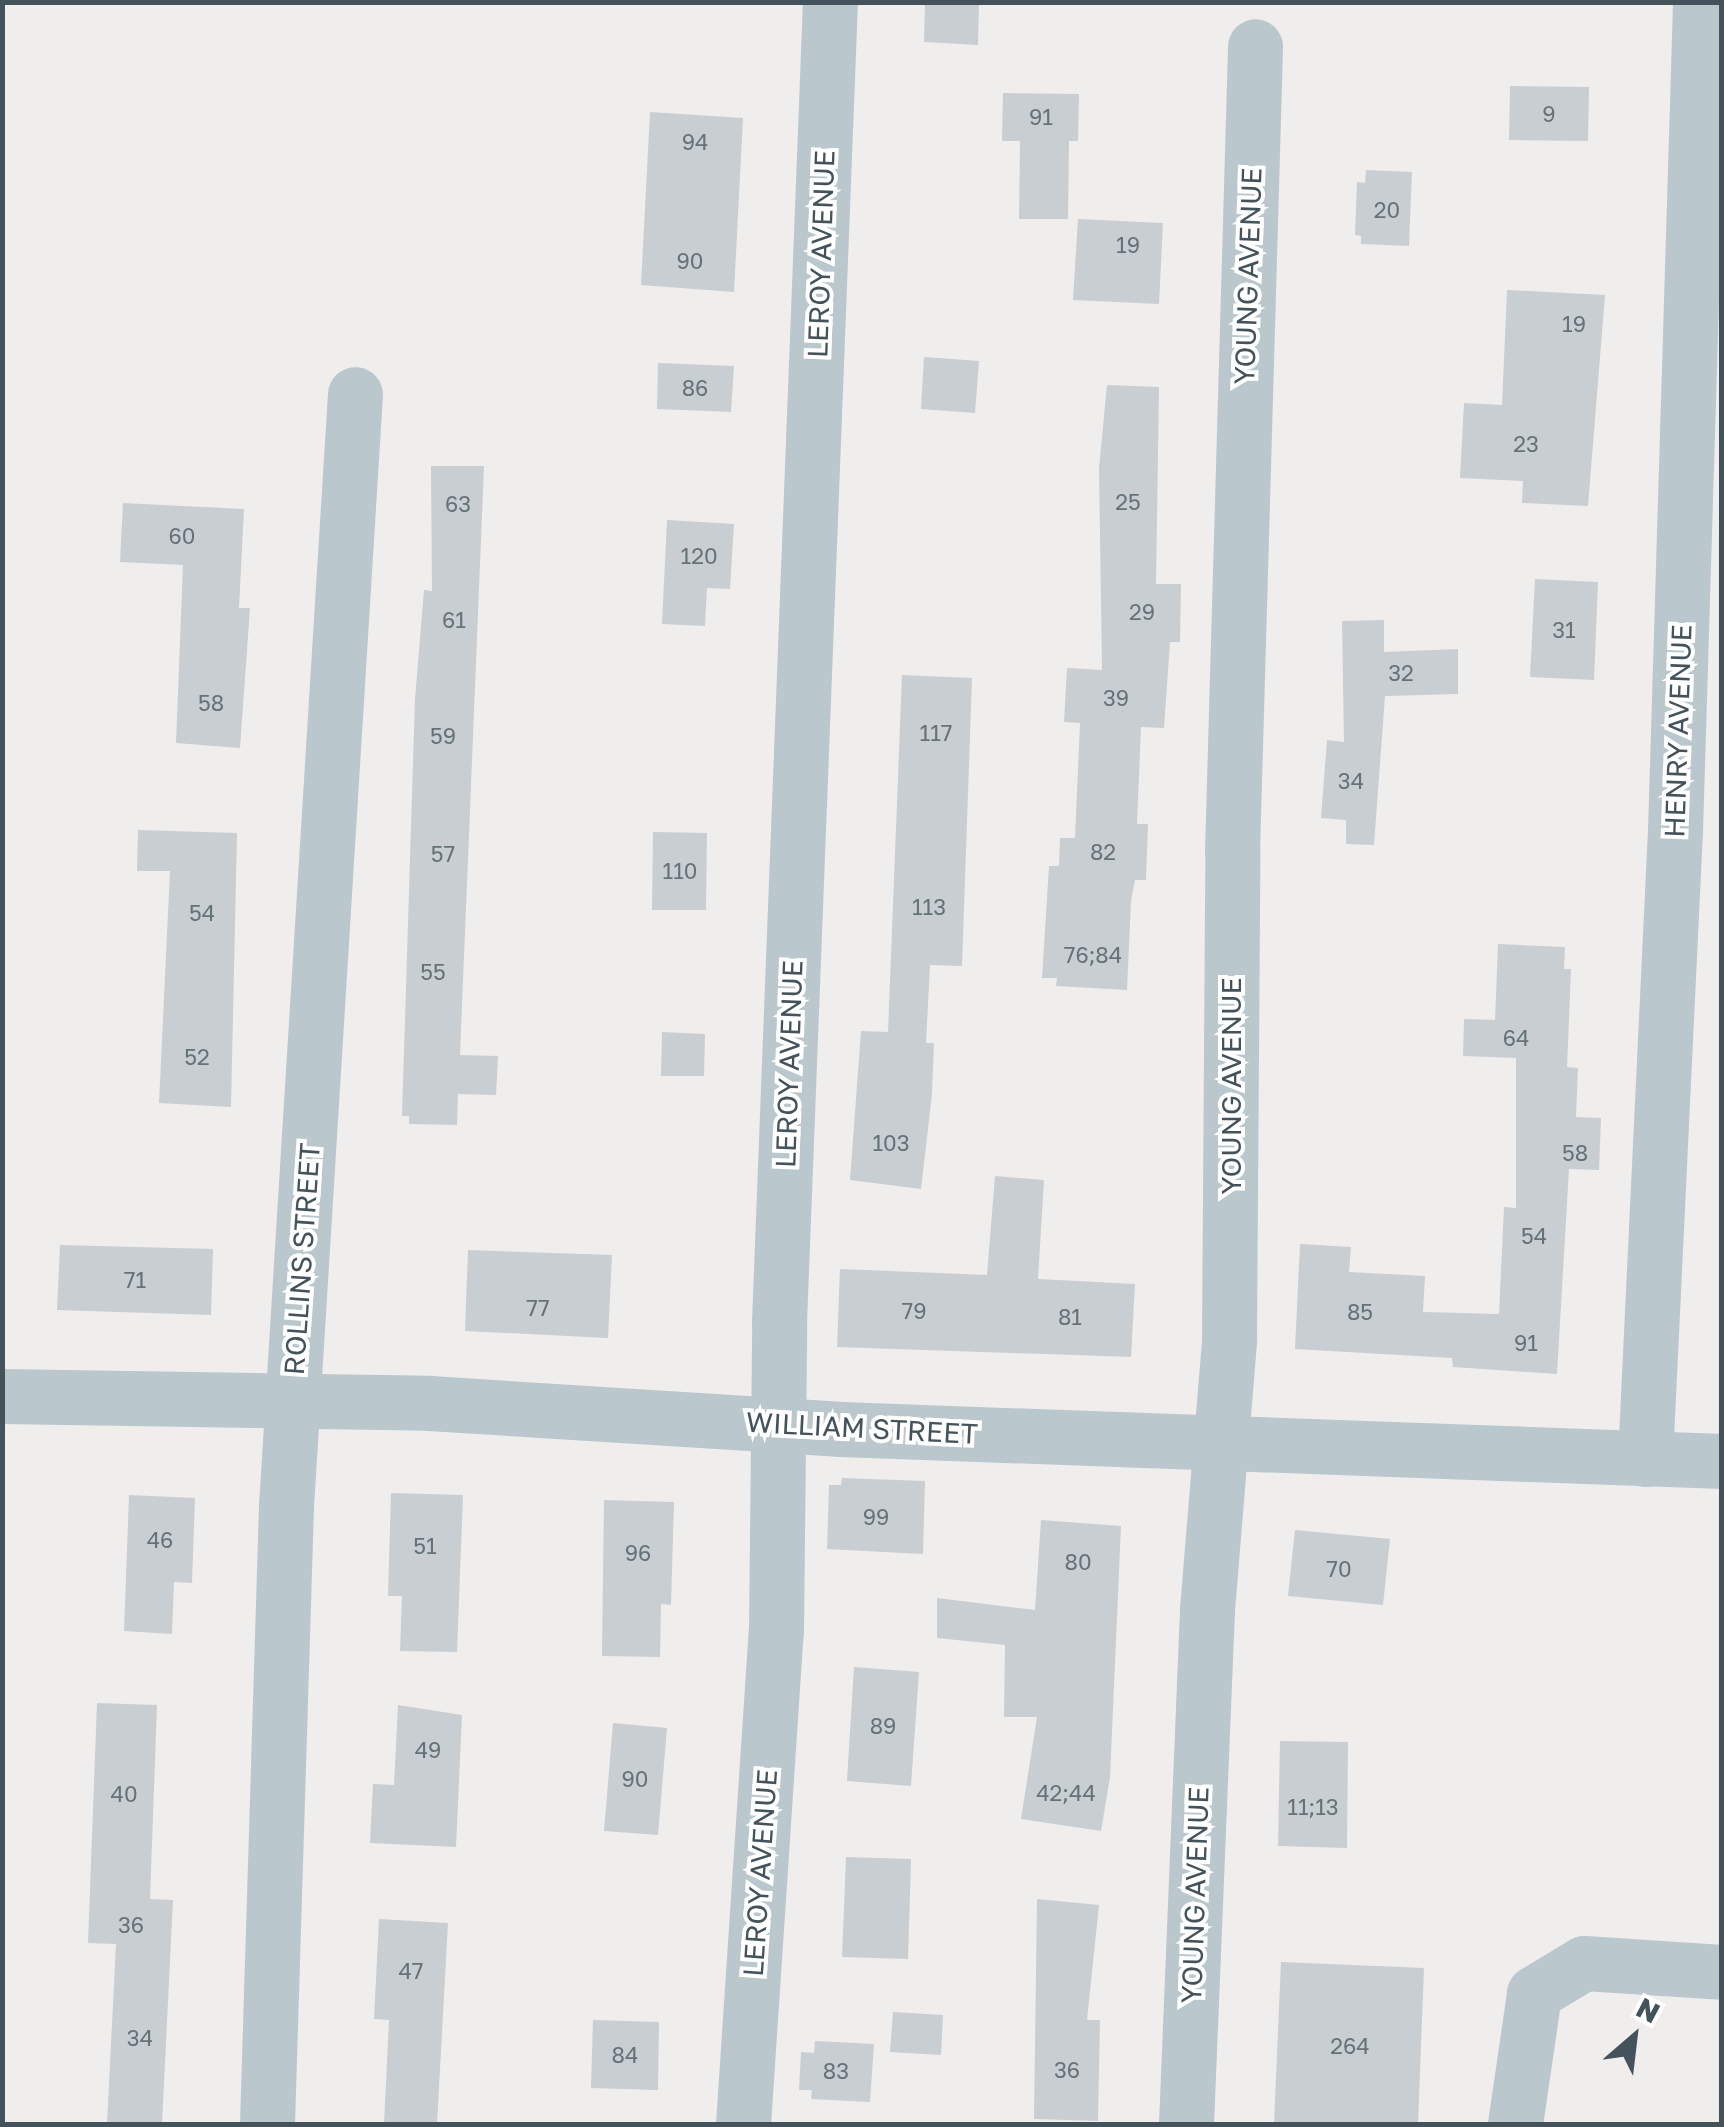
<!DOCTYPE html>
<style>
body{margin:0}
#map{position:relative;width:1724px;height:2127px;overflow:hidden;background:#f0eded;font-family:"Golos Text",sans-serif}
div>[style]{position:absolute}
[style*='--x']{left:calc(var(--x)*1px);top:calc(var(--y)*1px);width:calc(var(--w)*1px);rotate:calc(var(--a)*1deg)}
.building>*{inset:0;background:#c9ced2}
.minor>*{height:55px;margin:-27.5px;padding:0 27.5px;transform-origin:27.5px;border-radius:27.5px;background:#bac7cd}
span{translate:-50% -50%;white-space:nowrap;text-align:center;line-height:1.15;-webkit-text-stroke:8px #fff;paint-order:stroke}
.number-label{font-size:22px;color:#657279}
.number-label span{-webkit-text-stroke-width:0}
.street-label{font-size:28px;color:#44535b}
.frame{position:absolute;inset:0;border:5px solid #44535b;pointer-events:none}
.north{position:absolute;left:1584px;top:1987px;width:100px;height:100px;-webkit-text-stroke:8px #fff;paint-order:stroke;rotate:28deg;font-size:28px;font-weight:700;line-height:40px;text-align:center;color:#44535b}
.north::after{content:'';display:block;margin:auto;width:35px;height:45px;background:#44535b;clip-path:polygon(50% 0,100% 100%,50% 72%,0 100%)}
</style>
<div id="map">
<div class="building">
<div style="clip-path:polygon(925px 2px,979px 2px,978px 45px,924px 42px)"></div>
<div style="clip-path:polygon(1510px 86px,1589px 87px,1588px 141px,1509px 140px)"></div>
<div style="clip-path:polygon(1003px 93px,1079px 94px,1078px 141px,1069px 141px,1068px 219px,1019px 219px,1020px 141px,1002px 141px)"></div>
<div style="clip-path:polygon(650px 112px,743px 118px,734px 292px,641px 285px)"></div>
<div style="clip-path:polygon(1366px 170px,1412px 172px,1409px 246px,1361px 244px,1361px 236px,1355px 235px,1357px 182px,1365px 183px)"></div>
<div style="clip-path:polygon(1078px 219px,1163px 223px,1159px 304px,1073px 300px)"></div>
<div style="clip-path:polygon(1507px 290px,1605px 295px,1588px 506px,1522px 503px,1523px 481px,1460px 478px,1464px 403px,1502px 405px)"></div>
<div style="clip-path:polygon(924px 357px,979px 361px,975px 413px,921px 409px)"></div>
<div style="clip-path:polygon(658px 363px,734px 366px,731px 412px,657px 409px)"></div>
<div style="clip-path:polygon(1107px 385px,1159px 387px,1156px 584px,1181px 584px,1180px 642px,1170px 642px,1164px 728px,1141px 727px,1137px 824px,1148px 824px,1146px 880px,1135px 880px,1131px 901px,1127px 990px,1056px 986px,1057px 978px,1042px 978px,1049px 866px,1059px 866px,1060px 838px,1075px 838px,1080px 723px,1064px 722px,1067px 668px,1102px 670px,1099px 468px)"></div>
<div style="clip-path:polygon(431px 466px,484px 466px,460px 1055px,498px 1056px,496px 1095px,458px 1094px,457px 1125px,409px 1124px,409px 1116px,402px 1116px,415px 699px,424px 590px,432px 591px)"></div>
<div style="clip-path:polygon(123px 503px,244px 509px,239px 608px,250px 608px,240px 748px,176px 743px,183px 565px,120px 562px)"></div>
<div style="clip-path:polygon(667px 520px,734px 524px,730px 589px,707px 588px,705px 626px,662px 624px)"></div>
<div style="clip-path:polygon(1535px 579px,1598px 582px,1594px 680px,1530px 677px)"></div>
<div style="clip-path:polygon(1384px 620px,1384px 652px,1458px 649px,1458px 694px,1385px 696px,1374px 845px,1346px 844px,1346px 820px,1321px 818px,1327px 740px,1344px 742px,1342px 621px)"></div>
<div style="clip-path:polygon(902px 675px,972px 678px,962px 966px,930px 965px,926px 1043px,934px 1043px,932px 1094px,921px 1189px,850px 1180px,861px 1031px,888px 1032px)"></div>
<div style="clip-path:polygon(138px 830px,237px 833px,231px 1107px,159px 1103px,170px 871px,137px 871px)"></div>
<div style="clip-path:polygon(653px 832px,707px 833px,706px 910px,652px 910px)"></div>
<div style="clip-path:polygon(1498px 944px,1565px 947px,1564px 969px,1571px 969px,1567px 1067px,1578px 1068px,1576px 1117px,1601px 1118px,1599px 1170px,1569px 1169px,1557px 1374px,1453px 1367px,1452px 1358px,1295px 1349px,1300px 1244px,1351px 1247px,1349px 1272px,1425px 1276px,1423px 1312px,1499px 1314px,1504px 1207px,1516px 1208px,1516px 1058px,1463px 1056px,1464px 1019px,1495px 1020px)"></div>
<div style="clip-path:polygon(662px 1032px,705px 1034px,704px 1076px,661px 1076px)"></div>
<div style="clip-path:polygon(995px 1176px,1044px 1180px,1038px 1279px,1135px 1284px,1131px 1357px,837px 1347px,840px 1269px,987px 1275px)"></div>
<div style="clip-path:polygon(60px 1245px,213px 1249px,211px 1315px,57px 1310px)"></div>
<div style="clip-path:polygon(468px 1250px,612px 1255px,608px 1338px,465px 1331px)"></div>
<div style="clip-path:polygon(842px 1478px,925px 1481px,923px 1554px,827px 1549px,829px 1485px,841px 1485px)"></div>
<div style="clip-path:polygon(391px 1493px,463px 1495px,457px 1652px,400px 1651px,402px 1596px,388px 1596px)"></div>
<div style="clip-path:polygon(129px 1495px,195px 1498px,192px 1583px,174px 1582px,172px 1634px,124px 1631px)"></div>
<div style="clip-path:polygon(604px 1500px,674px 1502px,671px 1605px,661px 1604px,660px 1657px,602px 1656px)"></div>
<div style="clip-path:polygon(1041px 1520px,1121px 1526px,1110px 1777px,1101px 1831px,1021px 1819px,1037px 1717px,1004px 1717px,1005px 1645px,937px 1638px,937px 1598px,1035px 1610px)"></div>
<div style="clip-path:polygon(1295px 1530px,1390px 1539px,1383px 1605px,1288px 1596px)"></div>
<div style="clip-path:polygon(854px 1667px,919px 1672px,911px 1786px,847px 1781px)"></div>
<div style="clip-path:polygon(97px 1703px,157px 1705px,150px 1899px,173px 1900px,162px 2124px,107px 2124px,116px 1944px,88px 1943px)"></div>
<div style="clip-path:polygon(398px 1705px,462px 1715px,456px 1847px,370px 1843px,373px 1784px,394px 1785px)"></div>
<div style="clip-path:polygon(613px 1723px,667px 1728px,658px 1835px,604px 1831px)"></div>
<div style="clip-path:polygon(1280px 1741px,1348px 1742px,1347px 1848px,1278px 1846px)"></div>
<div style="clip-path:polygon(846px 1857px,911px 1859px,908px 1959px,842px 1957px)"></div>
<div style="clip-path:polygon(1037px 1899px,1099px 1905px,1087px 2020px,1100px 2020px,1098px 2121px,1034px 2119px)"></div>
<div style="clip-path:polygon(379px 1919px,448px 1923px,437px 2124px,384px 2124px,389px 2020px,374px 2019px)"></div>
<div style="clip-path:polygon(1281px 1962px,1424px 1968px,1418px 2124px,1274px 2124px)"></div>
<div style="clip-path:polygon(893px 2012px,943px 2015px,941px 2055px,890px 2052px)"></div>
<div style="clip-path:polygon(593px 2020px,659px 2022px,658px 2090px,591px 2088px)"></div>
<div style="clip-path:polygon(815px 2041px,874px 2044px,870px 2102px,811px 2099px,812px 2090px,799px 2090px,801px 2052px,814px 2053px)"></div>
</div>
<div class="minor">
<div style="--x:2;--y:1396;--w:427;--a:0.9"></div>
<div style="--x:429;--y:1403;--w:413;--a:3.6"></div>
<div style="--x:841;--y:1429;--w:882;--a:2.08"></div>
<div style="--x:1645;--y:1459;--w:629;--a:-87.27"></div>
<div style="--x:1675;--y:831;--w:829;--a:-88.27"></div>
<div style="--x:267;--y:2124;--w:618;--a:-88.24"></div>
<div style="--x:286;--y:1506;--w:1114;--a:-86.45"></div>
<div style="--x:743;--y:2124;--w:494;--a:-86.2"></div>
<div style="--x:776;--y:1631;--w:309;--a:-89.4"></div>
<div style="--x:779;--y:1322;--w:1321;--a:-87.79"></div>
<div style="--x:1186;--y:2124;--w:515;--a:-87.66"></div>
<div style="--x:1207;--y:1609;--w:271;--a:-85.3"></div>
<div style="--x:1229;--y:1339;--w:488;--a:-89.6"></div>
<div style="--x:1232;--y:851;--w:805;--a:-88.36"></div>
<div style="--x:1515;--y:2124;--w:132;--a:-81.7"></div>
<div style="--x:1534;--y:1993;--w:58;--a:-31"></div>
<div style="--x:1584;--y:1963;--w:138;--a:3.7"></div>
</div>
<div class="number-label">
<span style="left:1549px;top:114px">9</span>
<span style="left:1041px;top:117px">91</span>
<span style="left:695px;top:142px">94</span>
<span style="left:1387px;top:210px">20</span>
<span style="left:1128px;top:245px">19</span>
<span style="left:690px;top:261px">90</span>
<span style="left:1574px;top:324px">19</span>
<span style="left:695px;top:388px">86</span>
<span style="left:1526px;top:444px">23</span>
<span style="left:1128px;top:502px">25</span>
<span style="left:458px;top:504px">63</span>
<span style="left:182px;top:536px">60</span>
<span style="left:699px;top:556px">120</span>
<span style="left:1142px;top:612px">29</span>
<span style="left:454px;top:620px">61</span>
<span style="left:1564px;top:630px">31</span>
<span style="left:1401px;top:673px">32</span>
<span style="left:1116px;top:698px">39</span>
<span style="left:211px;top:703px">58</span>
<span style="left:936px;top:733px">117</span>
<span style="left:443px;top:736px">59</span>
<span style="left:1351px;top:781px">34</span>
<span style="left:1103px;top:852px">82</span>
<span style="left:443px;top:854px">57</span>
<span style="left:680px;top:871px">110</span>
<span style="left:929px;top:907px">113</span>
<span style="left:202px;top:913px">54</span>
<span style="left:1093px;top:955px">76;84</span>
<span style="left:433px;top:972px">55</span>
<span style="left:1516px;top:1038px">64</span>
<span style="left:197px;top:1057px">52</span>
<span style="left:891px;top:1143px">103</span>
<span style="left:1575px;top:1153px">58</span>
<span style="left:1534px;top:1236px">54</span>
<span style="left:135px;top:1280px">71</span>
<span style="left:538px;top:1308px">77</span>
<span style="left:914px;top:1311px">79</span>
<span style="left:1360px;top:1312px">85</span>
<span style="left:1070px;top:1317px">81</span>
<span style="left:1526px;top:1343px">91</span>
<span style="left:876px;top:1517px">99</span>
<span style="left:160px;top:1540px">46</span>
<span style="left:425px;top:1546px">51</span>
<span style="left:638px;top:1553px">96</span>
<span style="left:1078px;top:1562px">80</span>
<span style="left:1339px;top:1569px">70</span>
<span style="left:883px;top:1726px">89</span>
<span style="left:428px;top:1750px">49</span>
<span style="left:635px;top:1779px">90</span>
<span style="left:1066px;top:1793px">42;44</span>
<span style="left:124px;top:1794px">40</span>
<span style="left:1313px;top:1807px">11;13</span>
<span style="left:131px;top:1925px">36</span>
<span style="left:411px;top:1971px">47</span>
<span style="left:140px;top:2038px">34</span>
<span style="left:1350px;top:2046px">264</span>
<span style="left:625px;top:2055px">84</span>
<span style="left:1067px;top:2070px">36</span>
<span style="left:836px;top:2071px">83</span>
</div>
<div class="street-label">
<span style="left:821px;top:254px;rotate:-88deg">LEROY AVENUE</span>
<span style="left:1248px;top:276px;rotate:-88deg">YOUNG AVENUE</span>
<span style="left:1678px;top:731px;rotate:-88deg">HENRY AVENUE</span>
<span style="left:789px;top:1064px;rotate:-88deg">LEROY AVENUE</span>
<span style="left:1231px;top:1086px;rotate:-90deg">YOUNG AVENUE</span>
<span style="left:302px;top:1259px;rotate:-86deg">ROLLINS STREET</span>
<span style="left:862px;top:1428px;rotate:3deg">WILLIAM STREET</span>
<span style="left:760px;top:1873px;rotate:-86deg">LEROY AVENUE</span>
<span style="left:1195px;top:1895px;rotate:-88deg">YOUNG AVENUE</span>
</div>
<div class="frame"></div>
<div class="north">N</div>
</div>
